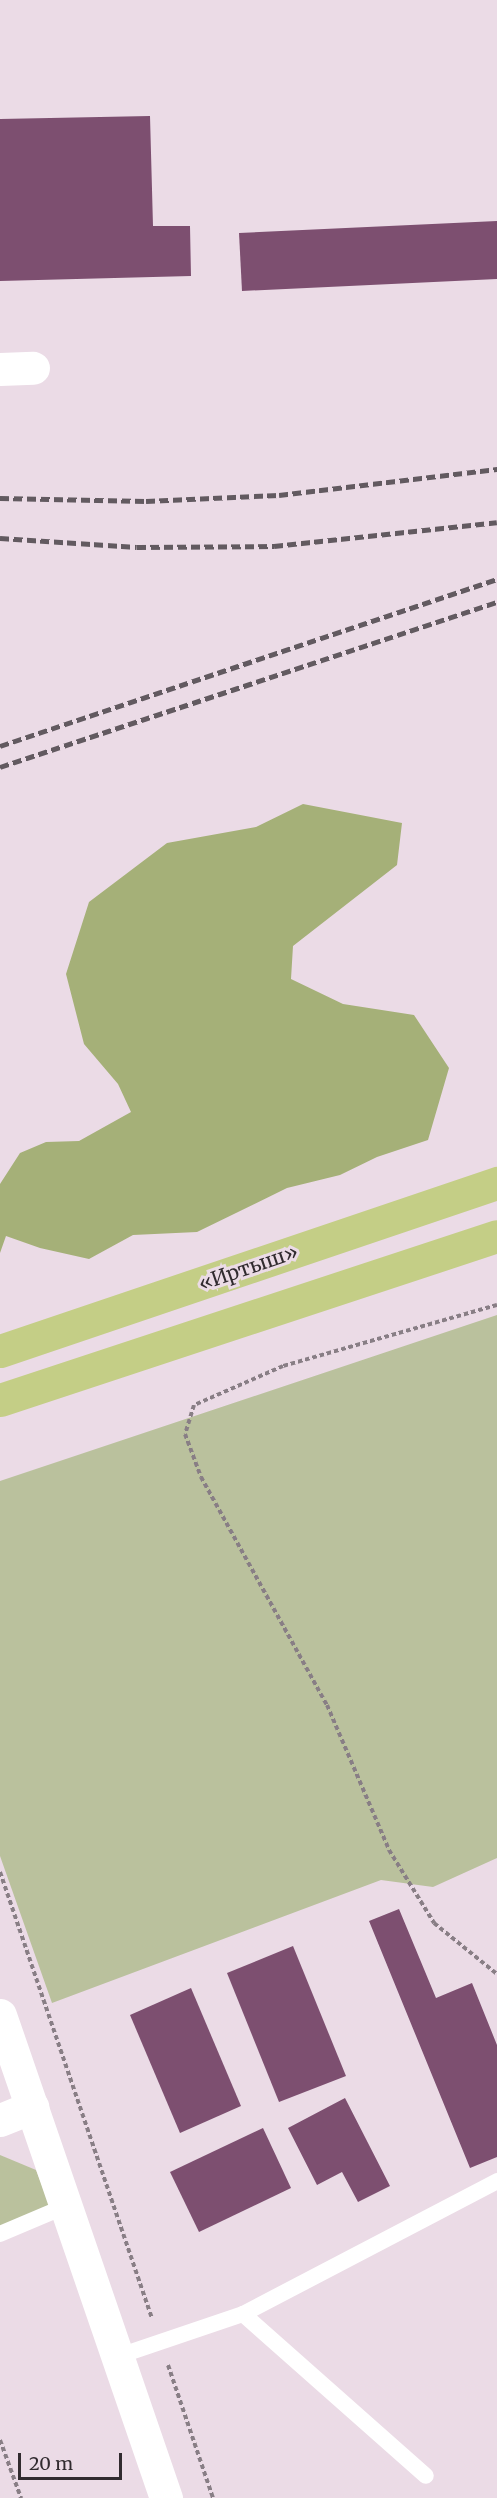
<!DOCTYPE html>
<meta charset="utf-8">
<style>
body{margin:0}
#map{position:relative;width:497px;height:2498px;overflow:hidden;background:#ebdbe6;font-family:Merriweather,serif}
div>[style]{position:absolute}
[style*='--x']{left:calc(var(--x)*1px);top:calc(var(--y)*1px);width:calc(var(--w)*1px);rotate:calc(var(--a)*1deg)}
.green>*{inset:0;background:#bac19d}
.forest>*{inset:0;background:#a5b078}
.building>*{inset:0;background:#7d4f70}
.path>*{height:4px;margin-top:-2px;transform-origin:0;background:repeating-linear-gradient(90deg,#887e85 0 4.5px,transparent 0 7.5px)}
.lane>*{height:16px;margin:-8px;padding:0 8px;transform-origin:8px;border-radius:8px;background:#fff}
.street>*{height:33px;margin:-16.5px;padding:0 16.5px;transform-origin:16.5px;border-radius:16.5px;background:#fff}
.secondary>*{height:33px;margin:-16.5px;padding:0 16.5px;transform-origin:16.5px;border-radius:16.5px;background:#fff}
.primary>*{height:33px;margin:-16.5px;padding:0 16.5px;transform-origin:16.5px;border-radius:16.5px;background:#c4ce86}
.rail>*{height:4.5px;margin-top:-2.25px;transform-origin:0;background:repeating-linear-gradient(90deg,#625a60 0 9px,transparent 0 13.5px)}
span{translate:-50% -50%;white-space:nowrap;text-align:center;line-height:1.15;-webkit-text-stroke:6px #ebdbe6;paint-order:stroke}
.street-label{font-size:20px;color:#312b2f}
.scale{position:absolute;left:18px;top:2453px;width:104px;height:27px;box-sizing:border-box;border:3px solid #312b2f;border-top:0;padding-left:8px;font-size:18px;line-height:21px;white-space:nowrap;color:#312b2f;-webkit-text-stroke:4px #ebdbe6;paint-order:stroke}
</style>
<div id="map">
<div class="green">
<div style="clip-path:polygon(497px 1315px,497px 1858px,433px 1887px,381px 1880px,52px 2003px,0 1856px,0 1481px)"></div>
<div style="clip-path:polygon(0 2155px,36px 2170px,51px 2208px,0 2227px)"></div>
</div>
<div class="forest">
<div style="clip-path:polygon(303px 804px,402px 823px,397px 865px,293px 946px,291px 979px,343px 1004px,414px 1015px,449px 1068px,428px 1140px,377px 1157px,340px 1175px,287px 1188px,197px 1232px,133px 1235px,89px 1259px,40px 1248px,6px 1236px,0 1253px,0 1184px,20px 1153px,46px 1142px,79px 1141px,131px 1112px,118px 1084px,84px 1044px,66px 974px,89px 902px,167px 843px,256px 827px)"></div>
</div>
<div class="building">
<div style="clip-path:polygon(150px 116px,153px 226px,190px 226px,191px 276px,0 281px,0 119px)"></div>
<div style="clip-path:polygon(497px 221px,497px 279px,242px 291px,239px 233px)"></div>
<div style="clip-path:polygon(399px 1909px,436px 1998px,472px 1983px,497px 2045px,497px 2157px,470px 2168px,369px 1921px)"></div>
<div style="clip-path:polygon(293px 1946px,346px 2076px,279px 2102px,227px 1973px)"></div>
<div style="clip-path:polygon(191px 1988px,241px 2106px,180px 2133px,130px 2015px)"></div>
<div style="clip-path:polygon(345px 2098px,390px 2186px,358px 2202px,342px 2172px,317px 2185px,288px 2128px)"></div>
<div style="clip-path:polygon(263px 2128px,291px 2188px,199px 2232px,170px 2172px)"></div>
</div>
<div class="path">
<div style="--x:497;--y:1305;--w:223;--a:164.1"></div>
<div style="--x:283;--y:1366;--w:97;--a:156.3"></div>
<div style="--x:194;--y:1405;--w:30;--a:107"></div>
<div style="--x:185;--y:1434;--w:46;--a:69.6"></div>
<div style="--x:201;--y:1477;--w:260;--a:61.1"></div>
<div style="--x:327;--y:1705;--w:158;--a:66.8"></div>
<div style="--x:389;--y:1850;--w:86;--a:58.3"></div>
<div style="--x:434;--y:1923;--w:81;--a:39"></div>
<div style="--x:0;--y:1872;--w:471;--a:71.2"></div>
<div style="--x:168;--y:2365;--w:140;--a:71.3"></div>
<div style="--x:0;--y:2440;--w:62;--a:70.1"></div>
</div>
<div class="lane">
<div style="--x:0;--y:2234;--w:72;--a:-23"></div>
<div style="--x:243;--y:2314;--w:244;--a:41.5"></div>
<div style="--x:116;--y:2357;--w:134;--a:-18.7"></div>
<div style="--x:243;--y:2314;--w:287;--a:-27.6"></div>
</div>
<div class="street">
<div style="--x:0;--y:369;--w:33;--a:-2"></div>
</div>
<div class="secondary">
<div style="--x:0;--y:2015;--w:511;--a:71.03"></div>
<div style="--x:0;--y:2120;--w:35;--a:-22"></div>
</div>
<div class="primary">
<div style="--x:0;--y:1351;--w:525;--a:-18.68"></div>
<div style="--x:0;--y:1400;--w:523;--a:-18.26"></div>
</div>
<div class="rail">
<div style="--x:0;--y:498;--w:146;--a:1.2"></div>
<div style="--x:146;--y:501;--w:133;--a:-2.6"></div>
<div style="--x:279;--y:495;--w:220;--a:-6.8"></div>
<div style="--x:0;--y:538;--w:137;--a:3.8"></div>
<div style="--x:137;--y:547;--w:137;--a:-0.4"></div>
<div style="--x:274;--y:546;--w:224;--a:-6.1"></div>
<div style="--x:0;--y:746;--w:524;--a:-18.57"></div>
<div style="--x:0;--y:767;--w:524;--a:-18.37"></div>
</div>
<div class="street-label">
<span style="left:248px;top:1267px;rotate:-19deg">«Иртыш»</span>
</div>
<div class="scale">20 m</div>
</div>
